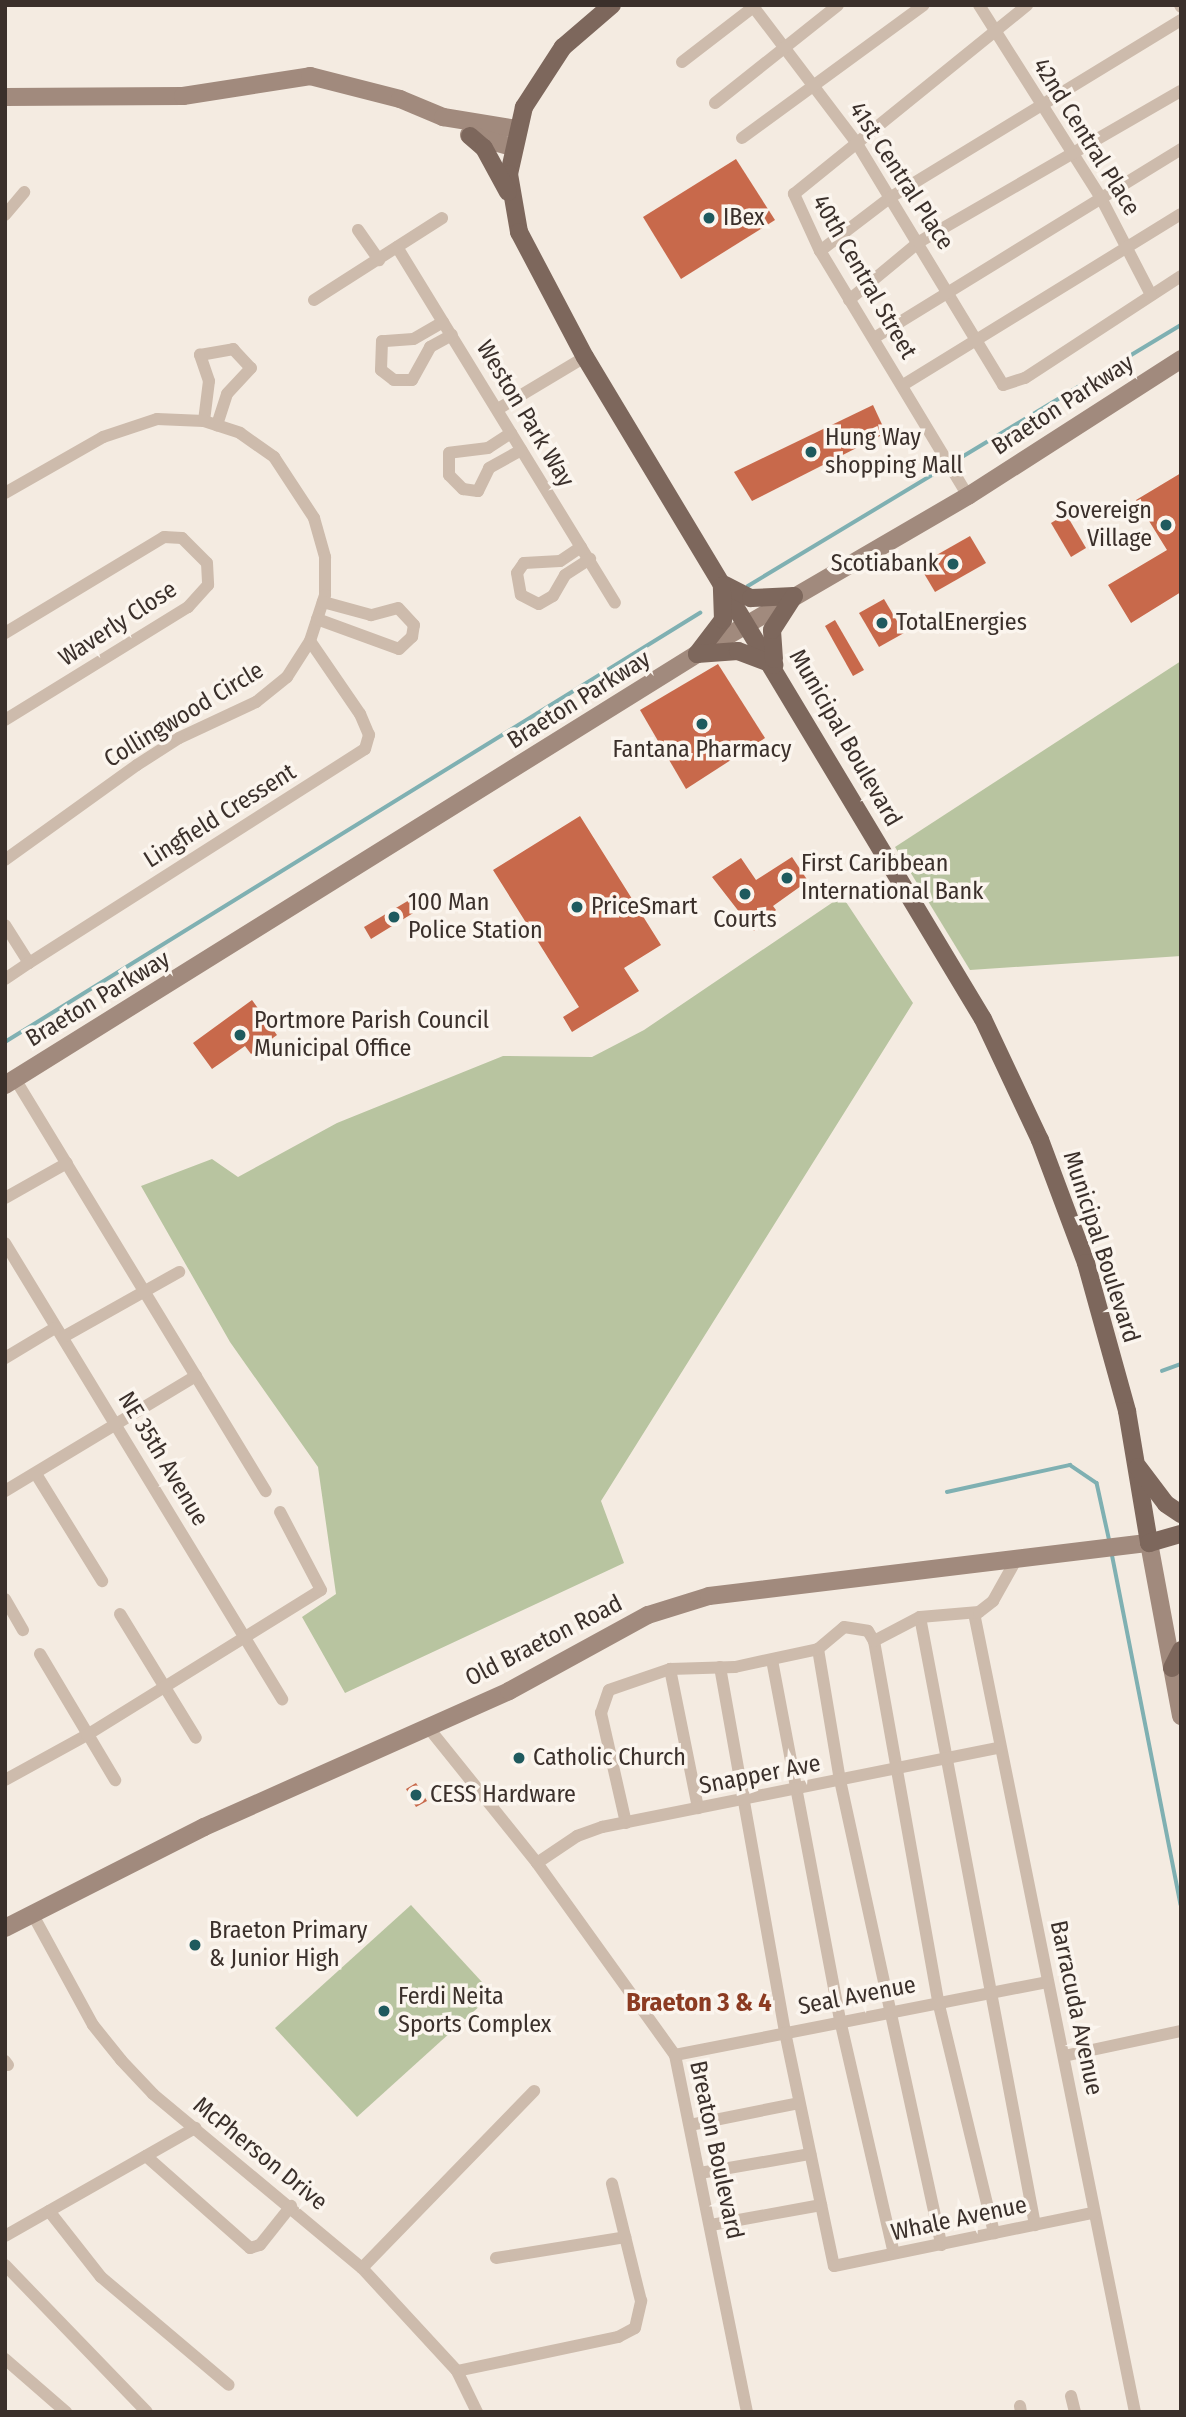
<!DOCTYPE html>
<style>
body{margin:0}
#map{position:relative;width:1186px;height:2417px;overflow:hidden;background:#f4ebe1;font-family:"Fira Sans Condensed",sans-serif}
div>[style]{position:absolute}
[style*='--x']{left:calc(var(--x)*1px);top:calc(var(--y)*1px);width:calc(var(--w)*1px);rotate:calc(var(--a)*1deg)}
.green>*{inset:0;background:#b8c4a0}
.stream>*{height:3.5px;margin:-1.75px;padding:0 1.75px;transform-origin:1.75px;border-radius:1.75px;background:#7fb0b2}
.building>*{inset:0;background:#c8694b}
.street>*{height:12px;margin:-6px;padding:0 6px;transform-origin:6px;border-radius:6px;background:#cdbbac}
.secondary>*{height:18px;margin:-9px;padding:0 9px;transform-origin:9px;border-radius:9px;background:#a18a7d}
.primary>*{height:18px;margin:-9px;padding:0 9px;transform-origin:9px;border-radius:9px;background:#7d675c}
.dots>*{width:19px;height:19px;translate:-50% -50%;box-sizing:border-box;border:4px solid #fbf5ee;border-radius:50%}
span{translate:-50% -50%;white-space:nowrap;text-align:center;line-height:1.15;-webkit-text-stroke:7px #fbf5ee;paint-order:stroke}
.street-label{font-size:24px;color:#3b302b}
.poi-label{font-size:24px;color:#3b302b}
.left{translate:0 -50%;text-align:left}
.right{translate:-100% -50%;text-align:right}
.neighbourhood-label{font-size:26px;color:#8c3b22;font-weight:700}
.frame{position:absolute;inset:0;border:7px solid #3b302b;pointer-events:none}
</style>
<div id="map">
<div class="green">
<div style="clip-path:polygon(1181px 661px,1181px 956px,970px 970px,895px 847px)"></div>
<div style="clip-path:polygon(842px 896px,913px 1003px,601px 1501px,624px 1563px,345px 1693px,302px 1617px,336px 1594px,318px 1467px,230px 1342px,141px 1186px,212px 1159px,238px 1177px,337px 1123px,503px 1056px,592px 1057px,644px 1030px)"></div>
<div style="clip-path:polygon(411px 1905px,493px 1994px,357px 2117px,275px 2028px)"></div>
</div>
<div class="stream">
<div style="--x:748;--y:586;--w:506;--a:-31.08"></div>
<div style="--x:5;--y:1042;--w:817;--a:-31.69"></div>
<div style="--x:1162;--y:1371;--w:20;--a:-20"></div>
<div style="--x:947;--y:1492;--w:126;--a:-12.4"></div>
<div style="--x:1070;--y:1465;--w:32;--a:34"></div>
<div style="--x:1097;--y:1483;--w:60;--a:77.6"></div>
<div style="--x:1112;--y:1553;--w:358;--a:78.9"></div>
</div>
<div class="building">
<div style="clip-path:polygon(736px 159px,775px 220px,681px 279px,643px 217px)"></div>
<div style="clip-path:polygon(873px 405px,886px 433px,752px 501px,734px 472px)"></div>
<div style="clip-path:polygon(1181px 473px,1181px 592px,1131px 623px,1108px 585px,1167px 550px,1136px 500px)"></div>
<div style="clip-path:polygon(1066px 514px,1086px 548px,1071px 557px,1051px 523px)"></div>
<div style="clip-path:polygon(970px 536px,986px 563px,935px 592px,919px 565px)"></div>
<div style="clip-path:polygon(884px 599px,904px 633px,879px 647px,859px 613px)"></div>
<div style="clip-path:polygon(835px 620px,864px 670px,853px 676px,825px 626px)"></div>
<div style="clip-path:polygon(718px 664px,765px 738px,686px 789px,640px 710px)"></div>
<div style="clip-path:polygon(580px 816px,661px 945px,624px 968px,639px 991px,572px 1032px,563px 1017px,579px 1007px,493px 870px)"></div>
<div style="clip-path:polygon(792px 857px,808px 881px,773px 906px,776px 910px,754px 931px,712px 877px,741px 858px,756px 880px)"></div>
<div style="clip-path:polygon(416px 896px,423px 907px,371px 939px,364px 927px)"></div>
<div style="clip-path:polygon(252px 1000px,277px 1035px,251px 1054px,245px 1046px,212px 1069px,193px 1043px)"></div>
<div style="clip-path:polygon(416px 1783px,427px 1801px,416px 1807px,406px 1789px)"></div>
</div>
<div class="street">
<div style="--x:752;--y:5;--w:172;--a:52.8"></div>
<div style="--x:856;--y:142;--w:284;--a:58.8"></div>
<div style="--x:1003;--y:385;--w:23;--a:-18"></div>
<div style="--x:1025;--y:378;--w:186;--a:-33.2"></div>
<div style="--x:979;--y:5;--w:228;--a:57.7"></div>
<div style="--x:1101;--y:198;--w:109;--a:62.7"></div>
<div style="--x:1180;--y:5;--w:2;--a:63"></div>
<div style="--x:682;--y:62;--w:93;--a:-37.6"></div>
<div style="--x:715;--y:103;--w:157;--a:-38.5"></div>
<div style="--x:742;--y:138;--w:225;--a:-36.2"></div>
<div style="--x:5;--y:215;--w:30;--a:-50"></div>
<div style="--x:358;--y:230;--w:37;--a:55"></div>
<div style="--x:397;--y:247;--w:417;--a:58.5"></div>
<div style="--x:820;--y:251;--w:89;--a:-37.3"></div>
<div style="--x:891;--y:197;--w:340;--a:-31.4"></div>
<div style="--x:314;--y:300;--w:152;--a:-32.6"></div>
<div style="--x:849;--y:300;--w:91;--a:-39.6"></div>
<div style="--x:919;--y:242;--w:302;--a:-30"></div>
<div style="--x:443;--y:322;--w:34;--a:150"></div>
<div style="--x:413;--y:339;--w:31;--a:176"></div>
<div style="--x:382;--y:341;--w:29;--a:92"></div>
<div style="--x:381;--y:370;--w:16;--a:38"></div>
<div style="--x:394;--y:380;--w:18;--a:0"></div>
<div style="--x:412;--y:380;--w:38;--a:-61"></div>
<div style="--x:430;--y:347;--w:25;--a:-29"></div>
<div style="--x:874;--y:338;--w:361;--a:-31.6"></div>
<div style="--x:903;--y:385;--w:326;--a:-31.6"></div>
<div style="--x:498;--y:409;--w:101;--a:-30.9"></div>
<div style="--x:204;--y:421;--w:40;--a:-82.9"></div>
<div style="--x:209;--y:381;--w:28;--a:-109"></div>
<div style="--x:200;--y:355;--w:34;--a:-10"></div>
<div style="--x:233;--y:349;--w:26;--a:47"></div>
<div style="--x:251;--y:368;--w:35;--a:133"></div>
<div style="--x:227;--y:394;--w:33;--a:108"></div>
<div style="--x:511;--y:433;--w:27;--a:147"></div>
<div style="--x:488;--y:448;--w:39;--a:173"></div>
<div style="--x:449;--y:453;--w:22;--a:90"></div>
<div style="--x:449;--y:475;--w:20;--a:45"></div>
<div style="--x:463;--y:489;--w:15;--a:8"></div>
<div style="--x:478;--y:491;--w:25;--a:-64"></div>
<div style="--x:489;--y:468;--w:37;--a:-29"></div>
<div style="--x:5;--y:493;--w:113;--a:-29.7"></div>
<div style="--x:103;--y:437;--w:57;--a:-18.4"></div>
<div style="--x:157;--y:419;--w:47;--a:2.4"></div>
<div style="--x:204;--y:421;--w:38;--a:18"></div>
<div style="--x:240;--y:433;--w:42;--a:35.2"></div>
<div style="--x:274;--y:457;--w:73;--a:56.7"></div>
<div style="--x:314;--y:518;--w:41;--a:74.2"></div>
<div style="--x:325;--y:557;--w:38;--a:90"></div>
<div style="--x:325;--y:595;--w:48;--a:108.1"></div>
<div style="--x:310;--y:641;--w:43;--a:122.6"></div>
<div style="--x:287;--y:677;--w:40;--a:141"></div>
<div style="--x:256;--y:702;--w:85;--a:154.9"></div>
<div style="--x:179;--y:738;--w:50;--a:147.3"></div>
<div style="--x:137;--y:765;--w:163;--a:144.3"></div>
<div style="--x:968;--y:496;--w:286;--a:-121.1"></div>
<div style="--x:820;--y:251;--w:63;--a:-114.5"></div>
<div style="--x:794;--y:194;--w:300;--a:-39"></div>
<div style="--x:581;--y:547;--w:25;--a:146"></div>
<div style="--x:560;--y:561;--w:36;--a:177"></div>
<div style="--x:524;--y:563;--w:12;--a:125"></div>
<div style="--x:517;--y:573;--w:22;--a:80"></div>
<div style="--x:521;--y:595;--w:20;--a:27"></div>
<div style="--x:539;--y:604;--w:16;--a:-30"></div>
<div style="--x:553;--y:596;--w:24;--a:-60"></div>
<div style="--x:565;--y:575;--w:30;--a:-33"></div>
<div style="--x:317;--y:619;--w:87;--a:20.1"></div>
<div style="--x:399;--y:649;--w:18;--a:-43"></div>
<div style="--x:412;--y:637;--w:12;--a:-81"></div>
<div style="--x:414;--y:625;--w:23;--a:-133"></div>
<div style="--x:398;--y:608;--w:28;--a:165"></div>
<div style="--x:371;--y:615;--w:50;--a:-164.8"></div>
<div style="--x:5;--y:633;--w:186;--a:-31.1"></div>
<div style="--x:164;--y:537;--w:18;--a:3"></div>
<div style="--x:182;--y:538;--w:35;--a:45"></div>
<div style="--x:207;--y:563;--w:22;--a:87"></div>
<div style="--x:208;--y:585;--w:30;--a:132"></div>
<div style="--x:188;--y:607;--w:215;--a:148.3"></div>
<div style="--x:5;--y:925;--w:45;--a:57.7"></div>
<div style="--x:29;--y:963;--w:398;--a:-32.5"></div>
<div style="--x:365;--y:749;--w:15;--a:-74"></div>
<div style="--x:369;--y:735;--w:23;--a:-113"></div>
<div style="--x:360;--y:714;--w:88;--a:-124.4"></div>
<div style="--x:5;--y:979;--w:29;--a:-34"></div>
<div style="--x:20;--y:1087;--w:473;--a:58.7"></div>
<div style="--x:5;--y:1198;--w:71;--a:-29.4"></div>
<div style="--x:5;--y:1243;--w:534;--a:58.72"></div>
<div style="--x:65;--y:1336;--w:131;--a:-29.3"></div>
<div style="--x:5;--y:1358;--w:58;--a:-31"></div>
<div style="--x:36;--y:1474;--w:126;--a:58.3"></div>
<div style="--x:5;--y:1491;--w:223;--a:-31.1"></div>
<div style="--x:5;--y:1599;--w:36;--a:60"></div>
<div style="--x:974;--y:1613;--w:815;--a:78.61"></div>
<div style="--x:120;--y:1614;--w:145;--a:58.5"></div>
<div style="--x:920;--y:1617;--w:619;--a:79.29"></div>
<div style="--x:874;--y:1641;--w:366;--a:79.9"></div>
<div style="--x:938;--y:2001;--w:239;--a:76.4"></div>
<div style="--x:818;--y:1649;--w:133;--a:80.5"></div>
<div style="--x:840;--y:1780;--w:476;--a:77.7"></div>
<div style="--x:40;--y:1654;--w:147;--a:59.2"></div>
<div style="--x:772;--y:1660;--w:366;--a:79.3"></div>
<div style="--x:840;--y:2020;--w:239;--a:77"></div>
<div style="--x:720;--y:1667;--w:371;--a:79.9"></div>
<div style="--x:785;--y:2032;--w:239;--a:78.2"></div>
<div style="--x:834;--y:2266;--w:264;--a:-11.6"></div>
<div style="--x:670;--y:1669;--w:142;--a:78.6"></div>
<div style="--x:427;--y:1726;--w:176;--a:51.2"></div>
<div style="--x:537;--y:1863;--w:236;--a:54.3"></div>
<div style="--x:675;--y:2055;--w:364;--a:78.6"></div>
<div style="--x:5;--y:1780;--w:94;--a:-28.8"></div>
<div style="--x:87;--y:1735;--w:275;--a:-31.8"></div>
<div style="--x:321;--y:1590;--w:88;--a:-117.7"></div>
<div style="--x:626;--y:1823;--w:113;--a:-102.8"></div>
<div style="--x:601;--y:1713;--w:24;--a:-71"></div>
<div style="--x:609;--y:1690;--w:65;--a:-19"></div>
<div style="--x:670;--y:1669;--w:65;--a:-1.8"></div>
<div style="--x:735;--y:1667;--w:85;--a:-12.2"></div>
<div style="--x:818;--y:1649;--w:34;--a:-40"></div>
<div style="--x:844;--y:1627;--w:24;--a:9"></div>
<div style="--x:868;--y:1631;--w:12;--a:59"></div>
<div style="--x:874;--y:1641;--w:52;--a:-27.6"></div>
<div style="--x:920;--y:1617;--w:59;--a:-4.8"></div>
<div style="--x:979;--y:1612;--w:18;--a:-38"></div>
<div style="--x:993;--y:1601;--w:47;--a:-60.7"></div>
<div style="--x:537;--y:1863;--w:48;--a:-34"></div>
<div style="--x:577;--y:1836;--w:27;--a:-20"></div>
<div style="--x:602;--y:1827;--w:405;--a:-11.3"></div>
<div style="--x:33;--y:1915;--w:125;--a:61.4"></div>
<div style="--x:93;--y:2025;--w:45;--a:51.3"></div>
<div style="--x:121;--y:2060;--w:47;--a:46.7"></div>
<div style="--x:153;--y:2094;--w:272;--a:39.8"></div>
<div style="--x:362;--y:2268;--w:140;--a:47.3"></div>
<div style="--x:457;--y:2371;--w:46;--a:64"></div>
<div style="--x:675;--y:2055;--w:379;--a:-11.1"></div>
<div style="--x:1064;--y:2056;--w:120;--a:-12.1"></div>
<div style="--x:5;--y:2061;--w:5;--a:53"></div>
<div style="--x:690;--y:2125;--w:111;--a:-11.4"></div>
<div style="--x:146;--y:2156;--w:139;--a:41.5"></div>
<div style="--x:250;--y:2248;--w:10;--a:-17"></div>
<div style="--x:260;--y:2245;--w:50;--a:-51.5"></div>
<div style="--x:700;--y:2173;--w:112;--a:-9.8"></div>
<div style="--x:49;--y:2211;--w:84;--a:51.8"></div>
<div style="--x:101;--y:2277;--w:167;--a:40.2"></div>
<div style="--x:711;--y:2225;--w:112;--a:-10.3"></div>
<div style="--x:5;--y:2236;--w:219;--a:-29.6"></div>
<div style="--x:496;--y:2258;--w:131;--a:-9.2"></div>
<div style="--x:5;--y:2265;--w:204;--a:46"></div>
<div style="--x:362;--y:2268;--w:247;--a:-45.8"></div>
<div style="--x:5;--y:2359;--w:81;--a:41"></div>
<div style="--x:457;--y:2371;--w:165;--a:-11.9"></div>
<div style="--x:618;--y:2337;--w:19;--a:-28"></div>
<div style="--x:635;--y:2328;--w:28;--a:-77"></div>
<div style="--x:641;--y:2301;--w:121;--a:-103.9"></div>
<div style="--x:1071;--y:2396;--w:16;--a:76"></div>
<div style="--x:1020;--y:2406;--w:6;--a:81"></div>
</div>
<div class="secondary">
<div style="--x:5;--y:97;--w:178;--a:-0.3"></div>
<div style="--x:183;--y:96;--w:129;--a:-8.9"></div>
<div style="--x:310;--y:76;--w:93;--a:14.3"></div>
<div style="--x:400;--y:99;--w:47;--a:22.7"></div>
<div style="--x:443;--y:117;--w:75;--a:9.2"></div>
<div style="--x:469;--y:135;--w:45;--a:15.6"></div>
<div style="--x:5;--y:1085;--w:825;--a:-31.92"></div>
<div style="--x:705;--y:649;--w:304;--a:-30.2"></div>
<div style="--x:968;--y:496;--w:253;--a:-32.7"></div>
<div style="--x:5;--y:1928;--w:223;--a:-26.9"></div>
<div style="--x:204;--y:1827;--w:334;--a:-24"></div>
<div style="--x:509;--y:1691;--w:158;--a:-28.7"></div>
<div style="--x:648;--y:1615;--w:64;--a:-17.3"></div>
<div style="--x:709;--y:1596;--w:443;--a:-6.9"></div>
<div style="--x:1149;--y:1543;--w:176;--a:79.5"></div>
</div>
<div class="primary">
<div style="--x:612;--y:5;--w:65;--a:139.4"></div>
<div style="--x:563;--y:47;--w:72;--a:123"></div>
<div style="--x:524;--y:107;--w:69;--a:102.6"></div>
<div style="--x:509;--y:174;--w:59;--a:80.2"></div>
<div style="--x:519;--y:232;--w:141;--a:62.2"></div>
<div style="--x:585;--y:357;--w:772;--a:58.99"></div>
<div style="--x:983;--y:1019;--w:134;--a:64.8"></div>
<div style="--x:1040;--y:1140;--w:131;--a:69.5"></div>
<div style="--x:1086;--y:1263;--w:154;--a:74.5"></div>
<div style="--x:1127;--y:1411;--w:134;--a:80.5"></div>
<div style="--x:1149;--y:1543;--w:33;--a:-16"></div>
<div style="--x:470;--y:136;--w:18;--a:41"></div>
<div style="--x:484;--y:148;--w:50;--a:61.4"></div>
<div style="--x:725;--y:585;--w:29;--a:27"></div>
<div style="--x:751;--y:598;--w:43;--a:-2.7"></div>
<div style="--x:697;--y:654;--w:43;--a:-52.6"></div>
<div style="--x:723;--y:620;--w:34;--a:-92"></div>
<div style="--x:697;--y:654;--w:41;--a:-4.2"></div>
<div style="--x:738;--y:651;--w:39;--a:21"></div>
<div style="--x:774;--y:659;--w:29;--a:-94"></div>
<div style="--x:772;--y:630;--w:40;--a:-57.1"></div>
<div style="--x:1138;--y:1467;--w:46;--a:52.9"></div>
<div style="--x:1166;--y:1504;--w:18;--a:34"></div>
<div style="--x:1172;--y:1668;--w:20;--a:-63"></div>
</div>
<div class="dots">
<div style="left:709px;top:218px;background:#1f5a5e"></div>
<div style="left:811px;top:452px;background:#1f5a5e"></div>
<div style="left:1166px;top:525px;background:#1f5a5e"></div>
<div style="left:953px;top:564px;background:#1f5a5e"></div>
<div style="left:882px;top:623px;background:#1f5a5e"></div>
<div style="left:702px;top:724px;background:#1f5a5e"></div>
<div style="left:787px;top:878px;background:#1f5a5e"></div>
<div style="left:745px;top:894px;background:#1f5a5e"></div>
<div style="left:577px;top:907px;background:#1f5a5e"></div>
<div style="left:394px;top:917px;background:#1f5a5e"></div>
<div style="left:240px;top:1035px;background:#1f5a5e"></div>
<div style="left:519px;top:1758px;background:#1f5a5e"></div>
<div style="left:416px;top:1795px;background:#1f5a5e"></div>
<div style="left:195px;top:1945px;background:#1f5a5e"></div>
<div style="left:384px;top:2011px;background:#1f5a5e"></div>
</div>
<div class="street-label">
<span style="left:1086px;top:137px;rotate:58deg">42nd Central Place</span>
<span style="left:901px;top:176px;rotate:57deg">41st Central Place</span>
<span style="left:864px;top:277px;rotate:60deg">40th Central Street</span>
<span style="left:1063px;top:405px;rotate:-33deg">Braeton Parkway</span>
<span style="left:525px;top:414px;rotate:59deg">Weston Park Way</span>
<span style="left:118px;top:624px;rotate:-33deg">Waverly Close</span>
<span style="left:579px;top:700px;rotate:-32deg">Braeton Parkway</span>
<span style="left:184px;top:715px;rotate:-31deg">Collingwood Circle</span>
<span style="left:845px;top:738px;rotate:60deg">Municipal Boulevard</span>
<span style="left:220px;top:816px;rotate:-32deg">Lingfield Cressent</span>
<span style="left:98px;top:999px;rotate:-31deg">Braeton Parkway</span>
<span style="left:1101px;top:1247px;rotate:72deg">Municipal Boulevard</span>
<span style="left:163px;top:1459px;rotate:59deg">NE 35th Avenue</span>
<span style="left:544px;top:1641px;rotate:-27deg">Old Braeton Road</span>
<span style="left:760px;top:1775px;rotate:-11deg">Snapper Ave</span>
<span style="left:857px;top:1996px;rotate:-11deg">Seal Avenue</span>
<span style="left:1076px;top:2008px;rotate:78deg">Barracuda Avenue</span>
<span style="left:716px;top:2150px;rotate:78deg">Breaton Boulevard</span>
<span style="left:260px;top:2154px;rotate:39deg">McPherson Drive</span>
<span style="left:959px;top:2219px;rotate:-12deg">Whale Avenue</span>
</div>
<div class="poi-label">
<span class="left" style="left:723px;top:218px">IBex</span>
<span class="left" style="left:825px;top:452px">Hung Way<br>shopping Mall</span>
<span class="right" style="left:1152px;top:525px">Sovereign<br>Village</span>
<span class="right" style="left:939px;top:564px">Scotiabank</span>
<span class="left" style="left:896px;top:623px">TotalEnergies</span>
<span style="left:702px;top:750px">Fantana Pharmacy</span>
<span class="left" style="left:801px;top:878px">First Caribbean<br>International Bank</span>
<span class="left" style="left:408px;top:917px">100 Man<br>Police Station</span>
<span class="left" style="left:591px;top:907px">PriceSmart</span>
<span style="left:745px;top:920px">Courts</span>
<span class="left" style="left:254px;top:1035px">Portmore Parish Council<br>Municipal Office</span>
<span class="left" style="left:533px;top:1758px">Catholic Church</span>
<span class="left" style="left:430px;top:1795px">CESS Hardware</span>
<span class="left" style="left:209px;top:1945px">Braeton Primary<br>&amp; Junior High</span>
<span class="left" style="left:398px;top:2011px">Ferdi Neita<br>Sports Complex</span>
</div>
<div class="neighbourhood-label">
<span style="left:699px;top:2003px">Braeton 3 &amp; 4</span>
</div>
<div class="frame"></div>
</div>
